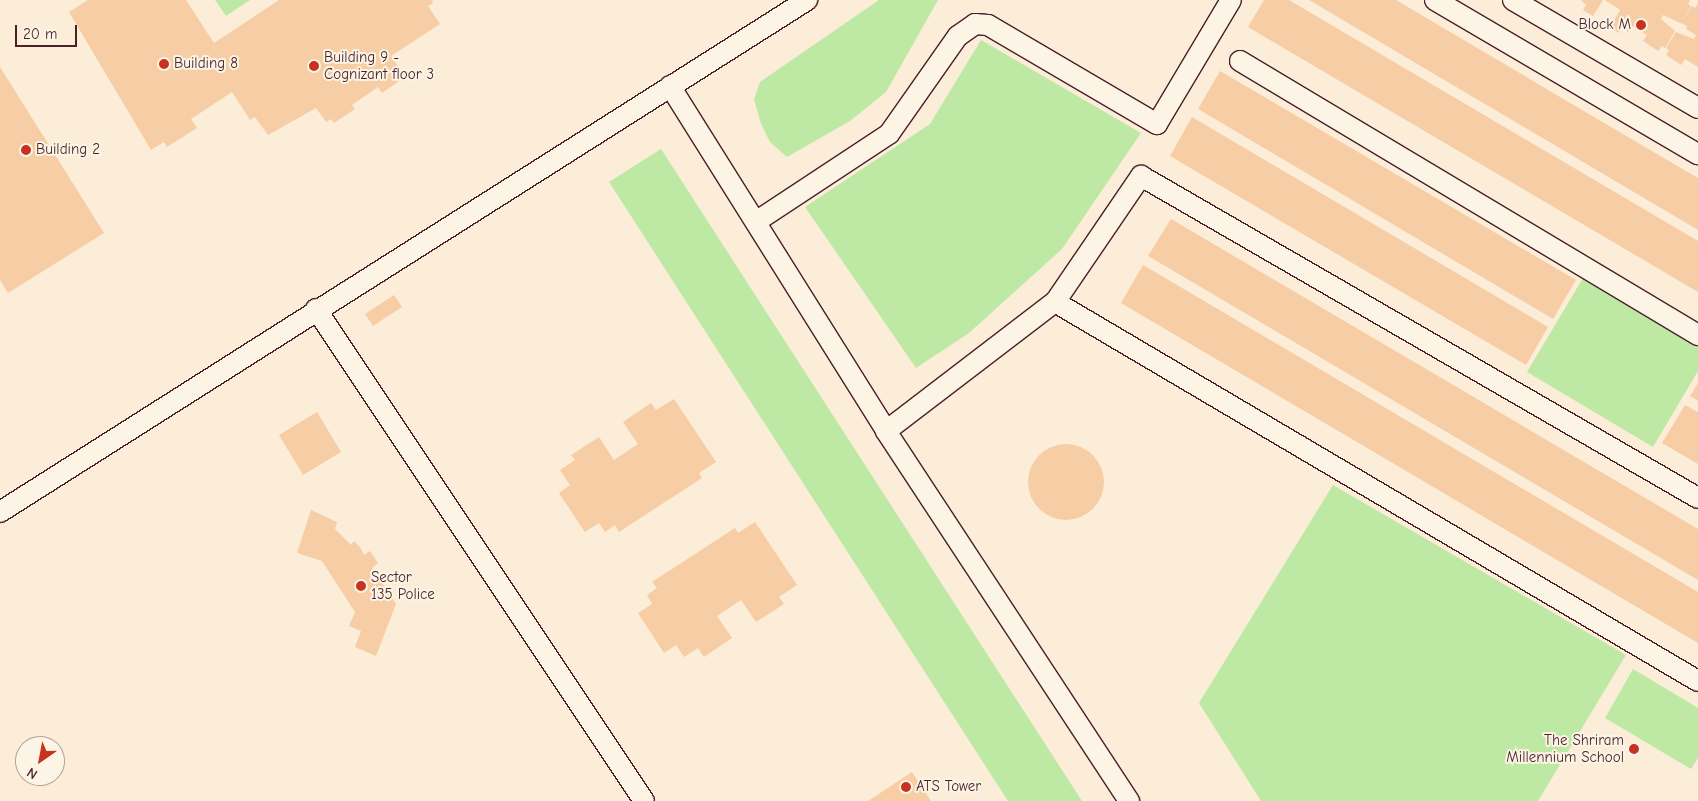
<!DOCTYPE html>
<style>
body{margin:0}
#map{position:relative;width:1698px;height:801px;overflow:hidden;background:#fbedd8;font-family:"Comic Neue",sans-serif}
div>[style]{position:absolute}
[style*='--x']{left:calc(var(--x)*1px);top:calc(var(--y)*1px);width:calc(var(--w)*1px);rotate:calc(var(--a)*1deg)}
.green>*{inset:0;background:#bee9a5}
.building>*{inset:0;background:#f6cda5}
.round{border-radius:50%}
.roads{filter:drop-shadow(1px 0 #4a1f2b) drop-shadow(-1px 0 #4a1f2b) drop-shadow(0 1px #4a1f2b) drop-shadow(0 -1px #4a1f2b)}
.street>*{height:20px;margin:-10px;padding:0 10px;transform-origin:10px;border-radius:10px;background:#fcf5e5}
.dots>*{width:14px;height:14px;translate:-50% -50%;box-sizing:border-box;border:2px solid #fcf5e5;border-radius:50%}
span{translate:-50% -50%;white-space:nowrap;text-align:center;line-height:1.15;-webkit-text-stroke:4px #fcf5e5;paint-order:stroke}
.poi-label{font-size:15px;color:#4a1f2b}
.right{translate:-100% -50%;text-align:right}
.left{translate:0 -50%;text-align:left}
.north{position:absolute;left:15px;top:736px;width:50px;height:50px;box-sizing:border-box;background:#fcf5e5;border:1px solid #b59f9b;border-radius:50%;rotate:213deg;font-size:14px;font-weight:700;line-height:20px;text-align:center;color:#4a1f2b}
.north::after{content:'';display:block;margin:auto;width:18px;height:22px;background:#c8321e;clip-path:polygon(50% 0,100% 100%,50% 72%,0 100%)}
.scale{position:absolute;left:15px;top:25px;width:62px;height:22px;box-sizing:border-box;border:2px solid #4a1f2b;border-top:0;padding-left:6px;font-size:15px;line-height:18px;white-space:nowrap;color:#4a1f2b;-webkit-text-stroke:4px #fcf5e5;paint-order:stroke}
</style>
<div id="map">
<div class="green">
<div style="clip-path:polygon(215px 0,250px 0,226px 16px)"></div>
<div style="clip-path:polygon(879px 0,938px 0,886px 92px,850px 121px,787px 157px,770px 142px,761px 124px,754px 99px,760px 82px)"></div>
<div style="clip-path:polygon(981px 40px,1141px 133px,1062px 249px,969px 333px,916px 368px,805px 207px,930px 124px)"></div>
<div style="clip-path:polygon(661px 149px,1082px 801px,1008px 801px,609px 182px)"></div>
<div style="clip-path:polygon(1583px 278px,1698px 346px,1698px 371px,1653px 447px,1527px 372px)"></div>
<div style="clip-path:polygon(1333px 485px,1626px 655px,1538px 801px,1261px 801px,1199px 703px)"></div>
<div style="clip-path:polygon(1633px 669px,1698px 708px,1698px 758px,1691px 769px,1605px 718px)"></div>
</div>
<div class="building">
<div style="clip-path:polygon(88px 0,186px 0,214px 43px,279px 0,432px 0,433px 3px,428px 6px,440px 24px,391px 56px,405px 77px,382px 93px,378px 87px,352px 105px,355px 109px,334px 123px,331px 119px,326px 122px,316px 108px,268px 135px,255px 117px,250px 120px,232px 92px,191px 119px,197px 128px,167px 147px,164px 142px,151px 150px,69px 12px)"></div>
<div style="clip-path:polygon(1264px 0,1289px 0,1698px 241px,1698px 292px,1248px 27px)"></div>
<div style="clip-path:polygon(1309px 0,1396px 0,1599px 120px,1698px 178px,1698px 230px)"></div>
<div style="clip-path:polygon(1581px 0,1603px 0,1593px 16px,1583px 10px,1586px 5px)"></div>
<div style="clip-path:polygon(1605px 0,1690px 0,1688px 4px,1691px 6px,1683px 20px,1692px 6px,1695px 8px,1698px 3px,1698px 67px,1685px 59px,1681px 65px,1666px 55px,1669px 50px,1666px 48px,1676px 32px,1694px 39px,1696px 35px,1686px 29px,1687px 26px,1663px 15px,1661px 19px,1675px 31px,1665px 48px,1662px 46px,1658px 51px,1643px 41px,1647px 35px,1632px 26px,1628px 32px,1622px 28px,1619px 33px,1610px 27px,1620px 10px)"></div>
<div style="clip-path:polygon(0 67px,104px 233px,8px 293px,0 280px)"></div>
<div style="clip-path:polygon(1220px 71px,1576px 280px,1553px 319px,1198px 109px)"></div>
<div style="clip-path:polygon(1192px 117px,1548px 327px,1526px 365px,1170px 156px)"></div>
<div style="clip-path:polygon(1171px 219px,1698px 529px,1698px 580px,1148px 256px)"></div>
<div style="clip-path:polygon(1143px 265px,1698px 592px,1698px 643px,1121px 303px)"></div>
<div style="clip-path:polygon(394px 295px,402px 307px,373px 326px,365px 314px)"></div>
<div style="clip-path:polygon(1698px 383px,1698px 401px,1690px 396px)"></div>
<div style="clip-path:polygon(674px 399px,716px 462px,699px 473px,702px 478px,619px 532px,615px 525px,605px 532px,599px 523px,585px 532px,559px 493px,570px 485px,560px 470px,575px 460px,571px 455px,599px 437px,614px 460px,638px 444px,623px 422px,651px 403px,656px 410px)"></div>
<div style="clip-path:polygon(1685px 405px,1698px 412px,1698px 464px,1662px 443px)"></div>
<div style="clip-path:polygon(317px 412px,341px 452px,303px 475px,279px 435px)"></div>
<div class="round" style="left:1028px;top:444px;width:76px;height:76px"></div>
<div style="clip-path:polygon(311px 510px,337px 522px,335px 529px,351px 545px,354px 541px,360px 547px,364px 555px,370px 551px,378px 563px,372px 568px,396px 604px,376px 656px,355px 647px,361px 631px,349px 626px,355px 612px,322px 561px,297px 553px)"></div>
<div style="clip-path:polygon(755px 522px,797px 585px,779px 597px,784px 604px,756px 622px,741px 600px,717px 616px,732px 638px,704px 657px,698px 648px,684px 657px,676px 645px,664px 653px,638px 613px,652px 604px,647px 595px,657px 588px,652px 582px,735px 528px,738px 533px)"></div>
<div style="clip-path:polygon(912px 772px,931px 801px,868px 801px)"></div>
</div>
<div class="roads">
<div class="street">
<div style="--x:1435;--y:0;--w:305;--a:30.4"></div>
<div style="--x:1513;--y:0;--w:214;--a:30.3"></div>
<div style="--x:1240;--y:61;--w:534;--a:30.89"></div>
<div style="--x:670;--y:86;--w:407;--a:57.9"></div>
<div style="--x:886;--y:431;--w:443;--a:56.7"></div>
<div style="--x:757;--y:221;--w:158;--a:-33.4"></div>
<div style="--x:889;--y:134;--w:120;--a:-54.9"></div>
<div style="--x:958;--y:36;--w:21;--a:-35"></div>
<div style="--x:975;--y:24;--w:13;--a:4"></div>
<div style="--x:988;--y:25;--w:196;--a:30.4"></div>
<div style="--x:1157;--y:124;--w:144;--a:-59.2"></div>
<div style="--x:1055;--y:302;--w:746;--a:30.52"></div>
<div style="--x:316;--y:309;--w:591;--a:56.31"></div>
<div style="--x:886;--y:431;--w:213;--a:-37.4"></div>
<div style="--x:1055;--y:302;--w:153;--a:-55.7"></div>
<div style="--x:1141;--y:176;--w:643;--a:30.03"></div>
<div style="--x:0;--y:512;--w:956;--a:-32.39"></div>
</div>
</div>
<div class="dots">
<div style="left:1641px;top:25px;background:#c8321e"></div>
<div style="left:164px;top:64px;background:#c8321e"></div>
<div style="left:314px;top:66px;background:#c8321e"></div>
<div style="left:26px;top:150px;background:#c8321e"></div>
<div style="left:361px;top:586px;background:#c8321e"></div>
<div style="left:1634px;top:749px;background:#c8321e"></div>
<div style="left:906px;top:787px;background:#c8321e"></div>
</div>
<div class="poi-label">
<span class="right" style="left:1631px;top:25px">Block M</span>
<span class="left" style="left:324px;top:66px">Building 9 -<br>Cognizant floor 3</span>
<span class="left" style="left:174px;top:64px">Building 8</span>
<span class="left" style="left:36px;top:150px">Building 2</span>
<span class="left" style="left:371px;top:586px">Sector<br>135 Police</span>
<span class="right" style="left:1624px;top:749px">The Shriram<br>Millennium School</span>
<span class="left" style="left:916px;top:787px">ATS Tower</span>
</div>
<div class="north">N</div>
<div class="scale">20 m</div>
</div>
